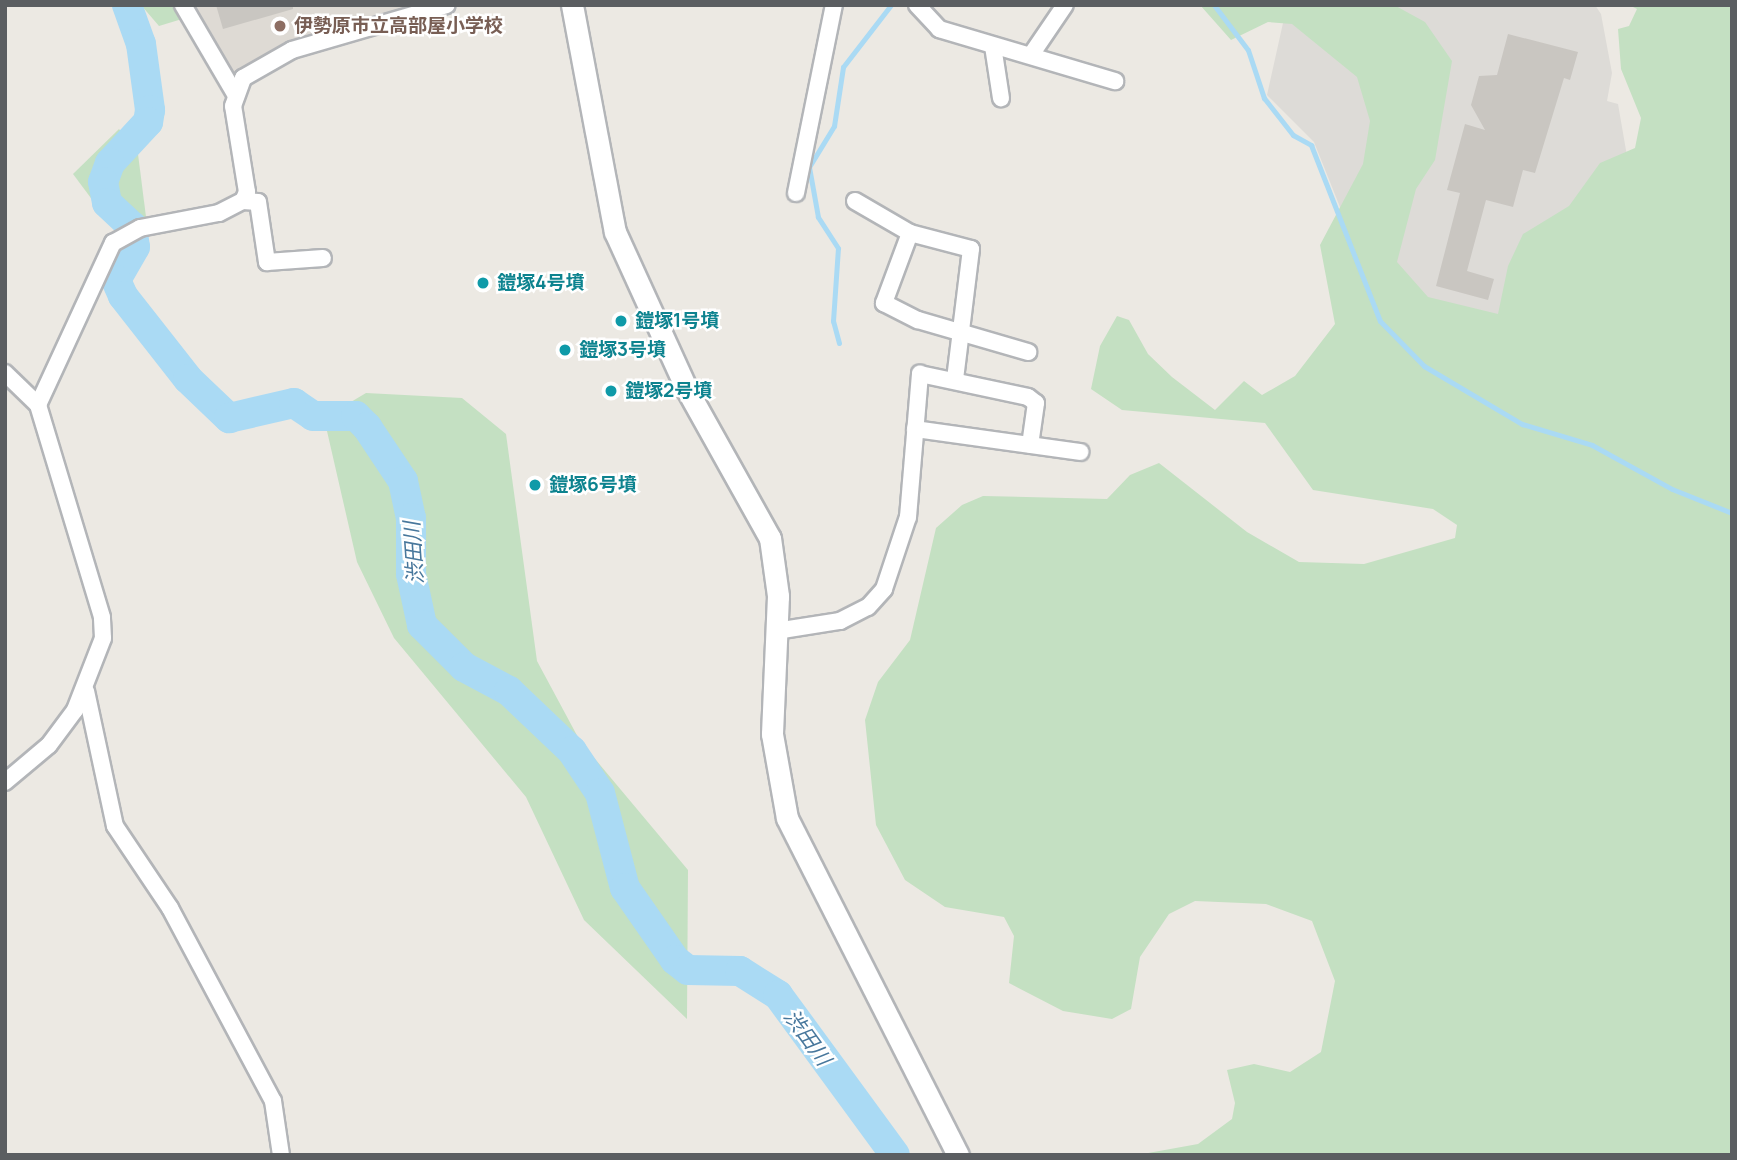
<!DOCTYPE html>
<meta charset="utf-8">
<style>
body{margin:0}
#map{position:relative;width:1737px;height:1160px;overflow:hidden;background:#ece9e3;font-family:Manrope,"Noto Sans JP",sans-serif}
div>[style]{position:absolute}
[style*='--x']{left:calc(var(--x)*1px);top:calc(var(--y)*1px);width:calc(var(--w)*1px);rotate:calc(var(--a)*1deg)}
.industrial>*{inset:0;background:#dddbd7}
.education>*{inset:0;background:#dedad4}
.green>*{inset:0;background:#c4e0c2}
.stream>*{height:5px;margin:-2.5px;padding:0 2.5px;transform-origin:2.5px;border-radius:2.5px;background:#aadaf4}
.river>*{height:30px;margin:-15px;padding:0 15px;transform-origin:15px;border-radius:15px;background:#aadaf4}
.building>*{inset:0;background:#c9c6c1}
.roads{filter:drop-shadow(2px 0 #b3b5b8) drop-shadow(-2px 0 #b3b5b8) drop-shadow(0 2px #b3b5b8) drop-shadow(0 -2px #b3b5b8)}
.street>*{height:16px;margin:-8px;padding:0 8px;transform-origin:8px;border-radius:8px;background:#fff}
.secondary>*{height:21px;margin:-10.5px;padding:0 10.5px;transform-origin:10.5px;border-radius:10.5px;background:#fff}
.dots>*{width:19px;height:19px;translate:-50% -50%;box-sizing:border-box;border:4px solid #fff;border-radius:50%}
span{translate:-50% -50%;white-space:nowrap;text-align:center;line-height:1.15;-webkit-text-stroke:5px #fff;paint-order:stroke}
.education-label{font-size:19px;color:#785e54;font-weight:700}
.left{translate:0 -50%;text-align:left}
.culture-label{font-size:19px;color:#0d838f;font-weight:700}
.water-label{font-size:21px;color:#47779c;font-style:italic}
.frame{position:absolute;inset:0;border:7px solid #5b5e61;pointer-events:none}
</style>
<div id="map">
<div class="industrial">
<div style="clip-path:polygon(1287px 5px,1595px 5px,1601px 14px,1612px 73px,1607px 101px,1618px 104px,1627px 156px,1494px 337px,1382px 312px,1314px 142px,1267px 95px)"></div>
</div>
<div class="education">
<div style="clip-path:polygon(193px 5px,424px 5px,285px 47px,234px 75px)"></div>
</div>
<div class="green">
<div style="clip-path:polygon(141px 5px,173px 5px,182px 19px,159px 26px)"></div>
<div style="clip-path:polygon(1200px 5px,1394px 5px,1425px 22px,1452px 61px,1435px 160px,1416px 189px,1397px 262px,1428px 297px,1498px 314px,1508px 266px,1523px 234px,1569px 206px,1600px 163px,1635px 148px,1641px 118px,1621px 69px,1618px 29px,1629px 26px,1637px 9px,1629px 5px,1732px 5px,1732px 1155px,1137px 1155px,1198px 1144px,1232px 1119px,1235px 1103px,1227px 1070px,1254px 1064px,1290px 1072px,1321px 1052px,1335px 981px,1312px 921px,1266px 904px,1195px 901px,1169px 914px,1140px 957px,1131px 1009px,1112px 1019px,1063px 1011px,1009px 983px,1014px 936px,1004px 917px,945px 907px,905px 880px,876px 825px,865px 720px,878px 682px,910px 640px,936px 528px,962px 505px,983px 496px,1107px 499px,1130px 475px,1159px 463px,1247px 532px,1299px 562px,1364px 564px,1455px 538px,1457px 525px,1433px 509px,1313px 490px,1265px 423px,1122px 410px,1091px 389px,1100px 346px,1117px 316px,1129px 320px,1148px 354px,1172px 377px,1215px 410px,1244px 381px,1262px 395px,1295px 376px,1335px 324px,1320px 245px,1363px 164px,1370px 121px,1357px 77px,1292px 24px,1268px 22px,1231px 40px)"></div>
<div style="clip-path:polygon(119px 129px,138px 154px,146px 217px,111px 225px,73px 174px)"></div>
<div style="clip-path:polygon(366px 393px,462px 398px,506px 434px,537px 661px,580px 741px,688px 870px,687px 1019px,584px 920px,526px 797px,394px 638px,357px 562px,324px 418px)"></div>
</div>
<div class="stream">
<div style="--x:1214;--y:5;--w:56;--a:52.9"></div>
<div style="--x:1248;--y:50;--w:51;--a:71.6"></div>
<div style="--x:1264;--y:98;--w:47;--a:51.9"></div>
<div style="--x:1293;--y:135;--w:21;--a:29"></div>
<div style="--x:1311;--y:145;--w:189;--a:68.6"></div>
<div style="--x:1380;--y:321;--w:63;--a:45.6"></div>
<div style="--x:1424;--y:366;--w:114;--a:30.6"></div>
<div style="--x:1522;--y:424;--w:73;--a:16.7"></div>
<div style="--x:1592;--y:445;--w:91;--a:28.8"></div>
<div style="--x:1672;--y:489;--w:65;--a:21.8"></div>
<div style="--x:839;--y:343;--w:23;--a:-105"></div>
<div style="--x:833;--y:321;--w:73;--a:-86.1"></div>
<div style="--x:838;--y:248;--w:37;--a:-123"></div>
<div style="--x:818;--y:217;--w:51;--a:-100.2"></div>
<div style="--x:809;--y:167;--w:48;--a:-58.6"></div>
<div style="--x:834;--y:126;--w:60;--a:-81.3"></div>
<div style="--x:843;--y:67;--w:78;--a:-52.3"></div>
</div>
<div class="river">
<div style="--x:127;--y:5;--w:41;--a:70.3"></div>
<div style="--x:141;--y:44;--w:67;--a:82.2"></div>
<div style="--x:150;--y:110;--w:12;--a:99"></div>
<div style="--x:148;--y:122;--w:56;--a:132.8"></div>
<div style="--x:110;--y:163;--w:20;--a:110"></div>
<div style="--x:103;--y:182;--w:21;--a:79"></div>
<div style="--x:107;--y:203;--w:34;--a:43"></div>
<div style="--x:132;--y:226;--w:21;--a:82"></div>
<div style="--x:135;--y:247;--w:38;--a:120"></div>
<div style="--x:116;--y:280;--w:17;--a:66"></div>
<div style="--x:123;--y:296;--w:105;--a:51.9"></div>
<div style="--x:188;--y:379;--w:57;--a:43.6"></div>
<div style="--x:229;--y:418;--w:67;--a:-13"></div>
<div style="--x:294;--y:403;--w:23;--a:34"></div>
<div style="--x:313;--y:416;--w:43;--a:0"></div>
<div style="--x:356;--y:416;--w:16;--a:45"></div>
<div style="--x:367;--y:427;--w:65;--a:56.3"></div>
<div style="--x:403;--y:481;--w:38;--a:78"></div>
<div style="--x:411;--y:518;--w:56;--a:90"></div>
<div style="--x:411;--y:574;--w:52;--a:77.8"></div>
<div style="--x:422;--y:625;--w:59;--a:45"></div>
<div style="--x:464;--y:667;--w:51;--a:28.1"></div>
<div style="--x:509;--y:691;--w:87;--a:43.6"></div>
<div style="--x:572;--y:751;--w:50;--a:56.3"></div>
<div style="--x:600;--y:793;--w:98;--a:75.3"></div>
<div style="--x:625;--y:888;--w:88;--a:55.2"></div>
<div style="--x:675;--y:960;--w:16;--a:38"></div>
<div style="--x:688;--y:970;--w:52;--a:1.1"></div>
<div style="--x:740;--y:971;--w:45;--a:32.3"></div>
<div style="--x:778;--y:995;--w:198;--a:53.8"></div>
</div>
<div class="building">
<div style="clip-path:polygon(216px 5px,293px 5px,293px 9px,223px 29px)"></div>
<div style="clip-path:polygon(1508px 34px,1578px 52px,1570px 80px,1564px 78px,1535px 173px,1523px 170px,1513px 207px,1486px 200px,1467px 271px,1494px 279px,1488px 300px,1436px 286px,1460px 193px,1447px 190px,1465px 124px,1485px 130px,1471px 105px,1479px 76px,1497px 75px)"></div>
</div>
<div class="roads">
<div class="street">
<div style="--x:183;--y:5;--w:103;--a:59.7"></div>
<div style="--x:917;--y:5;--w:33;--a:47"></div>
<div style="--x:939;--y:29;--w:184;--a:16.5"></div>
<div style="--x:993;--y:46;--w:53;--a:81.3"></div>
<div style="--x:1031;--y:55;--w:60;--a:-55.8"></div>
<div style="--x:796;--y:193;--w:192;--a:-78.6"></div>
<div style="--x:243;--y:201;--w:15;--a:4"></div>
<div style="--x:258;--y:202;--w:61;--a:81.5"></div>
<div style="--x:267;--y:262;--w:56;--a:-4.1"></div>
<div style="--x:855;--y:201;--w:64;--a:30.2"></div>
<div style="--x:910;--y:233;--w:63;--a:14.7"></div>
<div style="--x:971;--y:249;--w:131;--a:97"></div>
<div style="--x:910;--y:233;--w:75;--a:110.4"></div>
<div style="--x:884;--y:303;--w:38;--a:27"></div>
<div style="--x:918;--y:320;--w:115;--a:16.2"></div>
<div style="--x:5;--y:373;--w:46;--a:44.1"></div>
<div style="--x:915;--y:429;--w:167;--a:7.9"></div>
<div style="--x:776;--y:631;--w:65;--a:-8.9"></div>
<div style="--x:840;--y:621;--w:31;--a:-27"></div>
<div style="--x:868;--y:607;--w:24;--a:-48"></div>
<div style="--x:884;--y:589;--w:76;--a:-71.6"></div>
<div style="--x:908;--y:517;--w:144;--a:-85.2"></div>
<div style="--x:920;--y:374;--w:110;--a:12"></div>
<div style="--x:1028;--y:397;--w:10;--a:37"></div>
<div style="--x:1036;--y:403;--w:42;--a:98.1"></div>
<div style="--x:86;--y:691;--w:138;--a:77.9"></div>
<div style="--x:115;--y:826;--w:99;--a:56.1"></div>
<div style="--x:170;--y:908;--w:219;--a:61.9"></div>
<div style="--x:273;--y:1101;--w:55;--a:81.6"></div>
<div style="--x:5;--y:782;--w:57;--a:-40.1"></div>
<div style="--x:49;--y:745;--w:44;--a:-53.4"></div>
<div style="--x:75;--y:710;--w:77;--a:-68.7"></div>
<div style="--x:103;--y:638;--w:21;--a:-93"></div>
<div style="--x:102;--y:617;--w:221;--a:-106.8"></div>
<div style="--x:38;--y:405;--w:179;--a:-65.2"></div>
<div style="--x:113;--y:243;--w:31;--a:-29"></div>
<div style="--x:140;--y:228;--w:80;--a:-10.8"></div>
<div style="--x:219;--y:213;--w:27;--a:-27"></div>
<div style="--x:243;--y:201;--w:10;--a:-66"></div>
<div style="--x:247;--y:192;--w:87;--a:-99.2"></div>
<div style="--x:233;--y:106;--w:30;--a:-70"></div>
<div style="--x:243;--y:78;--w:56;--a:-29.7"></div>
<div style="--x:292;--y:50;--w:161;--a:-16.2"></div>
</div>
<div class="secondary">
<div style="--x:572;--y:5;--w:231;--a:79.3"></div>
<div style="--x:615;--y:232;--w:171;--a:65.5"></div>
<div style="--x:686;--y:388;--w:172;--a:60.8"></div>
<div style="--x:770;--y:538;--w:59;--a:82.1"></div>
<div style="--x:778;--y:596;--w:138;--a:92.5"></div>
<div style="--x:772;--y:734;--w:85;--a:79.9"></div>
<div style="--x:787;--y:818;--w:378;--a:63.1"></div>
</div>
</div>
<div class="dots">
<div style="left:280px;top:26px;background:#8d6e63"></div>
<div style="left:483px;top:283px;background:#0f9aa8"></div>
<div style="left:621px;top:321px;background:#0f9aa8"></div>
<div style="left:565px;top:350px;background:#0f9aa8"></div>
<div style="left:611px;top:391px;background:#0f9aa8"></div>
<div style="left:535px;top:485px;background:#0f9aa8"></div>
</div>
<div class="education-label">
<span class="left" style="left:294px;top:26px">伊勢原市立高部屋小学校</span>
</div>
<div class="culture-label">
<span class="left" style="left:497px;top:283px">鎧塚4号墳</span>
<span class="left" style="left:635px;top:321px">鎧塚1号墳</span>
<span class="left" style="left:579px;top:350px">鎧塚3号墳</span>
<span class="left" style="left:625px;top:391px">鎧塚2号墳</span>
<span class="left" style="left:549px;top:485px">鎧塚6号墳</span>
</div>
<div class="water-label">
<span style="left:413px;top:553px;rotate:-94deg">渋田川</span>
<span style="left:808px;top:1037px;rotate:54deg">渋田川</span>
</div>
<div class="frame"></div>
</div>
